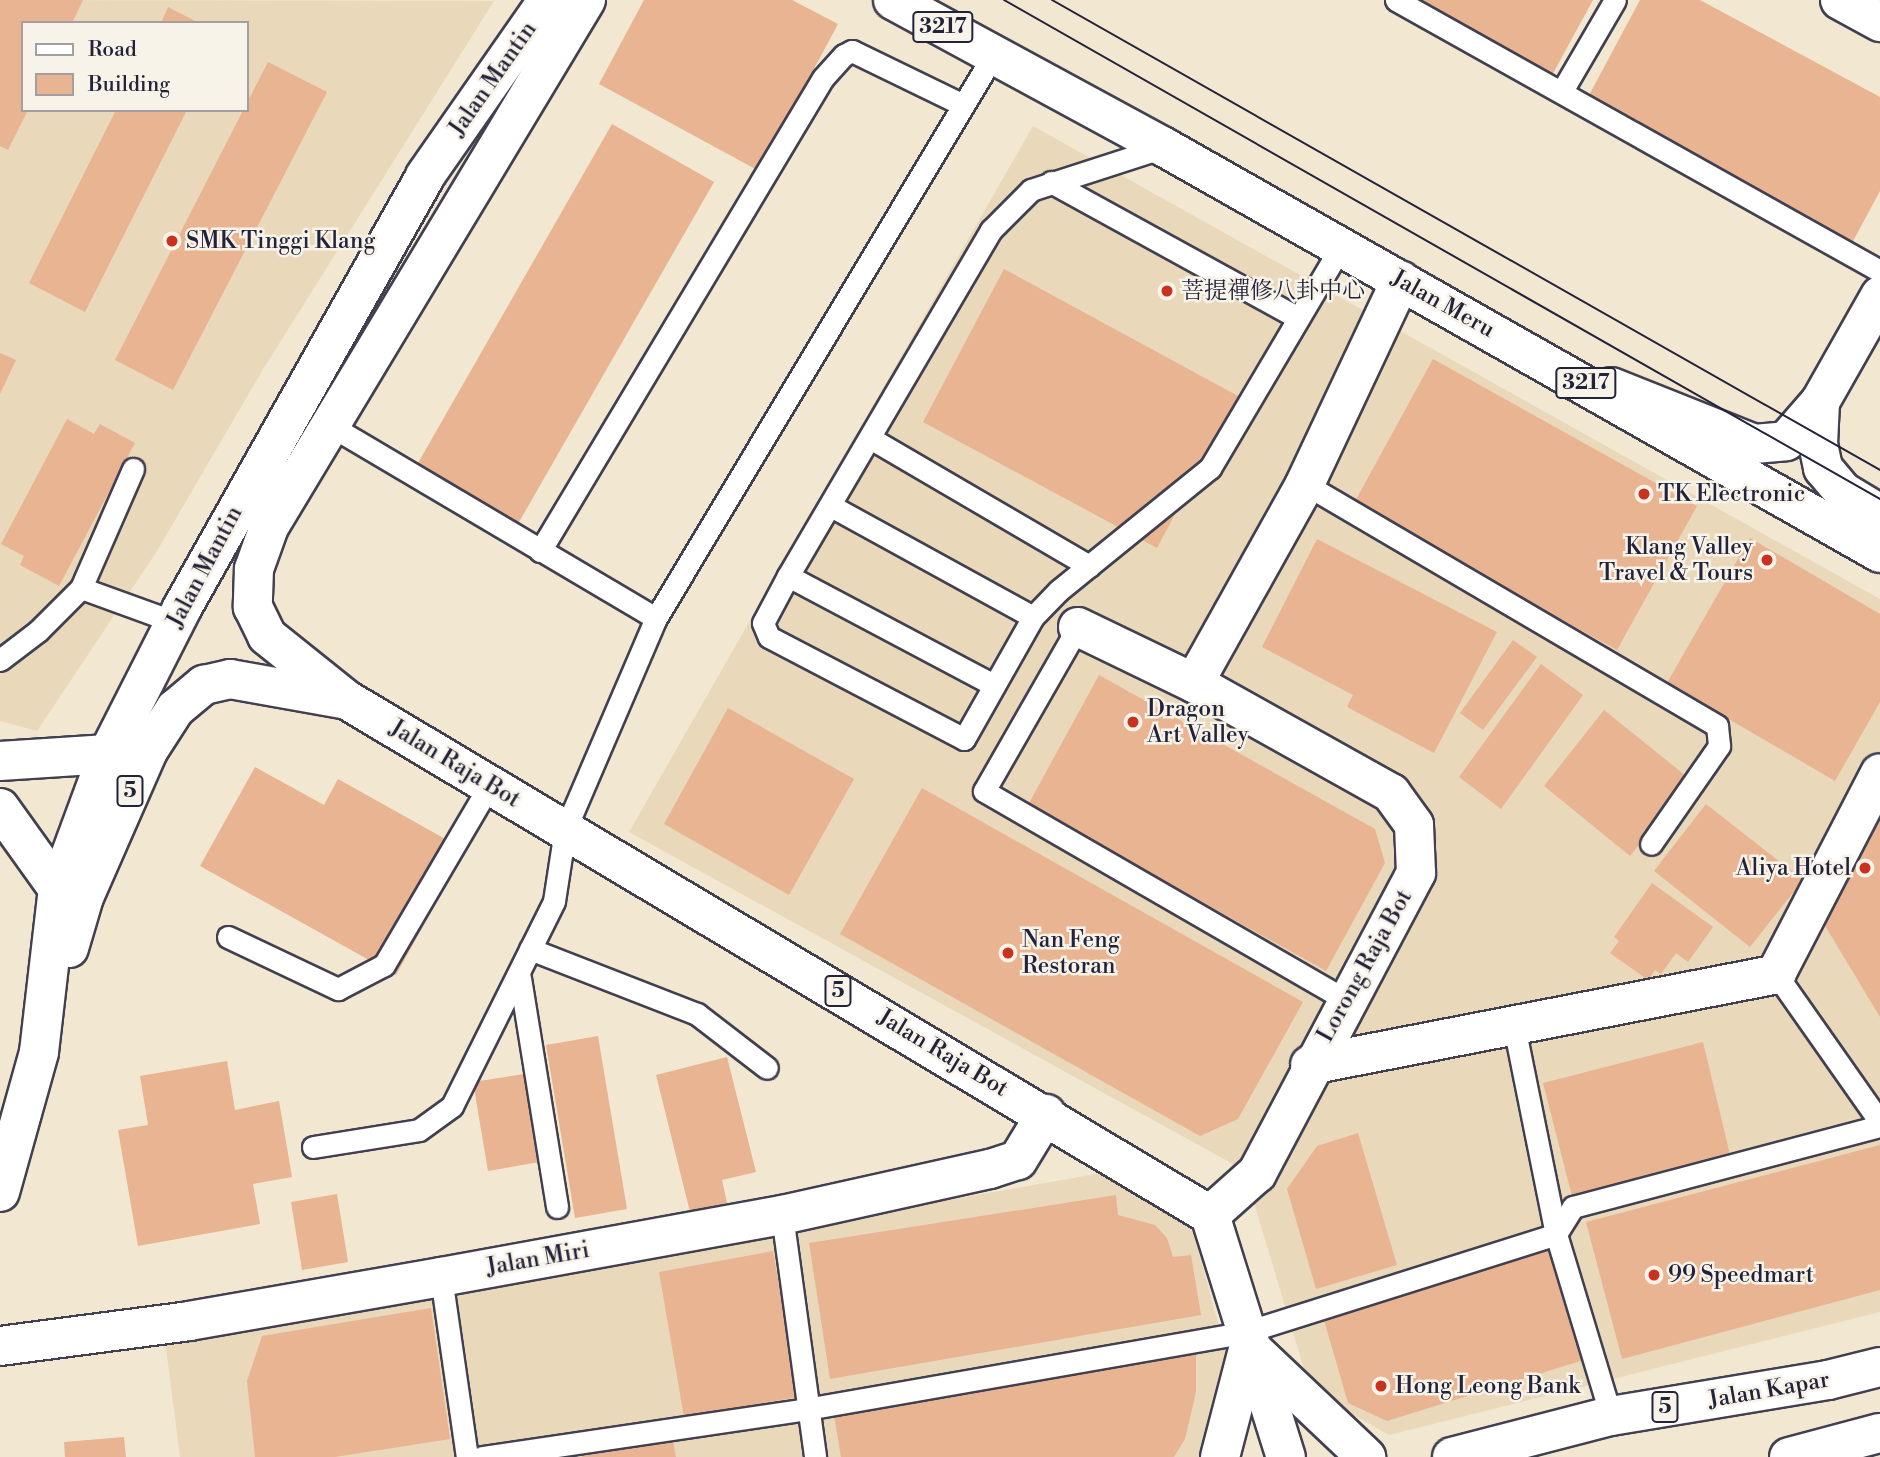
<!DOCTYPE html>
<meta charset="utf-8">
<style>
body{margin:0}
#map{position:relative;width:1880px;height:1457px;overflow:hidden;background:#f2e7d0;font-family:"Libre Bodoni","Noto Serif SC",serif}
div>[style]{position:absolute}
[style*='--x']{left:calc(var(--x)*1px);top:calc(var(--y)*1px);width:calc(var(--w)*1px);rotate:calc(var(--a)*1deg)}
.built>*{inset:0;background:#ead8ba}
.building>*{inset:0;background:#e8b491}
.roads{filter:drop-shadow(2px 0 #414051) drop-shadow(-2px 0 #414051) drop-shadow(0 2px #414051) drop-shadow(0 -2px #414051)}
.lane>*{height:21px;margin:-10.5px;padding:0 10.5px;transform-origin:10.5px;border-radius:10.5px;background:#fff}
.street>*{height:38px;margin:-19px;padding:0 19px;transform-origin:19px;border-radius:19px;background:#fff}
.highway>*{height:38px;margin:-19px;padding:0 19px;transform-origin:19px;border-radius:19px;background:#fff}
.tram>*{height:2px;margin:-1px;padding:0 1px;transform-origin:1px;border-radius:1px;background:#22223b}
.dots>*{width:19px;height:19px;translate:-50% -50%;box-sizing:border-box;border:4px solid #f7f3e8;border-radius:50%}
span{translate:-50% -50%;white-space:nowrap;text-align:center;line-height:1.15;-webkit-text-stroke:5px #f7f3e8;paint-order:stroke}
.shield-label span{padding:2px 5px;background:#f7f3e8;border:2px solid;border-radius:5px;-webkit-text-stroke-width:0}
.shield-label{font-size:21px;color:#22223b;font-weight:700}
.street-label{font-size:23px;color:#22223b}
.poi-label{font-size:23px;color:#22223b}
.left{translate:0 -50%;text-align:left}
.right{translate:-100% -50%;text-align:right}
.legend{position:absolute;left:21px;top:21px;width:228px;height:91px;box-sizing:border-box;background:#f7f3e8;border:2px solid #a29fa3;margin:0;padding:9px 12px;list-style:none;font-size:21px;color:#22223b}
.legend li{display:flex;align-items:center;gap:14px;height:35px}
.legend b{width:35px;border:2px solid #a29fa3}
</style>
<div id="map">
<div class="built">
<div style="clip-path:polygon(evenodd,0 0,494px 1px,262px 371px,157px 551px,37px 731px,0 721px,0 0,23px 23px,247px 23px,247px 110px,23px 110px,23px 23px)"></div>
<div style="clip-path:polygon(1033px 126px,1880px 599px,1880px 1312px,1389px 1435px,1340px 1407px,1304px 1369px,1244px 1170px,629px 832px)"></div>
<div style="clip-path:polygon(1101px 1173px,1193px 1231px,1228px 1360px,1201px 1457px,180px 1457px,165px 1340px)"></div>
</div>
<div class="building">
<div style="clip-path:polygon(0 0,83px 0,72px 23px,23px 23px,23px 110px,28px 110px,8px 150px,0 146px)"></div>
<div style="clip-path:polygon(644px 0,792px 0,838px 24px,759px 171px,599px 84px)"></div>
<div style="clip-path:polygon(1412px 0,1593px 0,1551px 77px)"></div>
<div style="clip-path:polygon(1640px 0,1700px 0,1880px 97px,1880px 191px,1852px 243px,1587px 99px)"></div>
<div style="clip-path:polygon(168px 7px,199px 23px,161px 23px)"></div>
<div style="clip-path:polygon(268px 62px,327px 92px,173px 390px,115px 360px)"></div>
<div style="clip-path:polygon(116px 110px,187px 110px,85px 312px,29px 283px)"></div>
<div style="clip-path:polygon(612px 124px,714px 182px,515px 529px,414px 470px)"></div>
<div style="clip-path:polygon(1004px 269px,1238px 396px,1157px 548px,923px 422px)"></div>
<div style="clip-path:polygon(0 353px,16px 360px,0 394px)"></div>
<div style="clip-path:polygon(1433px 359px,1697px 506px,1617px 650px,1353px 505px)"></div>
<div style="clip-path:polygon(67px 419px,94px 434px,100px 424px,135px 443px,59px 586px,20px 565px,24px 556px,1px 544px)"></div>
<div style="clip-path:polygon(1750px 538px,1880px 614px,1880px 702px,1835px 781px,1667px 683px)"></div>
<div style="clip-path:polygon(1317px 539px,1497px 632px,1434px 753px,1347px 707px,1353px 695px,1262px 647px)"></div>
<div style="clip-path:polygon(1513px 640px,1537px 657px,1483px 730px,1460px 713px)"></div>
<div style="clip-path:polygon(1541px 664px,1583px 695px,1501px 809px,1459px 777px)"></div>
<div style="clip-path:polygon(1099px 675px,1375px 829px,1385px 863px,1326px 971px,1028px 805px)"></div>
<div style="clip-path:polygon(728px 708px,854px 779px,789px 895px,664px 824px)"></div>
<div style="clip-path:polygon(1604px 710px,1691px 780px,1630px 856px,1544px 786px)"></div>
<div style="clip-path:polygon(255px 767px,324px 805px,338px 779px,456px 845px,442px 870px,451px 876px,396px 975px,200px 866px)"></div>
<div style="clip-path:polygon(922px 788px,1303px 1002px,1238px 1119px,1200px 1136px,840px 934px)"></div>
<div style="clip-path:polygon(1706px 804px,1803px 880px,1750px 947px,1654px 871px)"></div>
<div style="clip-path:polygon(1880px 818px,1880px 1017px,1821px 919px)"></div>
<div style="clip-path:polygon(1652px 883px,1713px 927px,1688px 962px,1676px 953px,1661px 974px,1655px 970px,1648px 980px,1610px 953px,1619px 941px,1614px 937px)"></div>
<div style="clip-path:polygon(598px 1036px,627px 1209px,575px 1218px,546px 1045px)"></div>
<div style="clip-path:polygon(1703px 1042px,1732px 1163px,1574px 1204px,1543px 1083px)"></div>
<div style="clip-path:polygon(727px 1057px,756px 1172px,722px 1180px,727px 1203px,690px 1212px,656px 1075px)"></div>
<div style="clip-path:polygon(227px 1061px,235px 1110px,279px 1101px,292px 1177px,253px 1184px,260px 1224px,138px 1246px,118px 1130px,148px 1125px,140px 1076px)"></div>
<div style="clip-path:polygon(530px 1073px,545px 1161px,488px 1171px,473px 1082px)"></div>
<div style="clip-path:polygon(1358px 1133px,1397px 1265px,1316px 1289px,1287px 1189px,1317px 1146px)"></div>
<div style="clip-path:polygon(1880px 1145px,1880px 1290px,1622px 1359px,1586px 1222px)"></div>
<div style="clip-path:polygon(337px 1194px,348px 1262px,302px 1270px,291px 1202px)"></div>
<div style="clip-path:polygon(1116px 1195px,1118px 1215px,1155px 1225px,1167px 1238px,1173px 1257px,1191px 1255px,1201px 1315px,830px 1379px,809px 1243px)"></div>
<div style="clip-path:polygon(1557px 1248px,1590px 1358px,1387px 1421px,1348px 1403px,1324px 1320px)"></div>
<div style="clip-path:polygon(773px 1251px,798px 1397px,684px 1417px,659px 1272px)"></div>
<div style="clip-path:polygon(431px 1308px,450px 1439px,335px 1457px,255px 1457px,247px 1381px,262px 1336px)"></div>
<div style="clip-path:polygon(1196px 1348px,1196px 1392px,1185px 1439px,1174px 1457px,841px 1457px,834px 1415px)"></div>
<div style="clip-path:polygon(124px 1437px,126px 1457px,65px 1457px,64px 1442px)"></div>
<div style="clip-path:polygon(673px 1441px,676px 1457px,582px 1457px,582px 1456px)"></div>
</div>
<div class="roads">
<div class="lane">
<div style="--x:1396;--y:0;--w:555;--a:29.25"></div>
<div style="--x:1562;--y:91;--w:105;--a:-59.8"></div>
<div style="--x:1164;--y:147;--w:140;--a:162.1"></div>
<div style="--x:1031;--y:190;--w:57;--a:135"></div>
<div style="--x:991;--y:230;--w:401;--a:120.4"></div>
<div style="--x:788;--y:576;--w:53;--a:118"></div>
<div style="--x:763;--y:623;--w:15;--a:67"></div>
<div style="--x:769;--y:637;--w:220;--a:27.6"></div>
<div style="--x:964;--y:739;--w:140;--a:-60.5"></div>
<div style="--x:1033;--y:617;--w:36;--a:-46"></div>
<div style="--x:1058;--y:591;--w:196;--a:-39"></div>
<div style="--x:1210;--y:468;--w:256;--a:-59.4"></div>
<div style="--x:1051;--y:182;--w:281;--a:28.8"></div>
<div style="--x:331;--y:426;--w:377;--a:30.6"></div>
<div style="--x:870;--y:438;--w:254;--a:30.3"></div>
<div style="--x:1305;--y:484;--w:478;--a:30.4"></div>
<div style="--x:1717;--y:726;--w:20;--a:84"></div>
<div style="--x:1719;--y:746;--w:119;--a:124.8"></div>
<div style="--x:831;--y:506;--w:230;--a:28.8"></div>
<div style="--x:540;--y:551;--w:551;--a:-59.11"></div>
<div style="--x:823;--y:78;--w:31;--a:-48"></div>
<div style="--x:844;--y:55;--w:9;--a:-27"></div>
<div style="--x:852;--y:51;--w:123;--a:25.9"></div>
<div style="--x:788;--y:576;--w:233;--a:27.9"></div>
<div style="--x:81;--y:588;--w:100;--a:19.9"></div>
<div style="--x:1078;--y:627;--w:189;--a:119.8"></div>
<div style="--x:984;--y:791;--w:418;--a:30"></div>
<div style="--x:0;--y:660;--w:48;--a:-37.3"></div>
<div style="--x:38;--y:631;--w:61;--a:-45"></div>
<div style="--x:81;--y:588;--w:130;--a:-66.4"></div>
<div style="--x:228;--y:937;--w:122;--a:25.3"></div>
<div style="--x:338;--y:989;--w:52;--a:-27.6"></div>
<div style="--x:384;--y:965;--w:210;--a:-59.6"></div>
<div style="--x:530;--y:949;--w:179;--a:21.3"></div>
<div style="--x:697;--y:1014;--w:88;--a:37.6"></div>
<div style="--x:1776;--y:974;--w:181;--a:54.9"></div>
<div style="--x:520;--y:978;--w:232;--a:80.8"></div>
<div style="--x:1514;--y:1026;--w:212;--a:78.6"></div>
<div style="--x:1556;--y:1234;--w:190;--a:73.2"></div>
<div style="--x:313;--y:1147;--w:107;--a:-9.1"></div>
<div style="--x:419;--y:1130;--w:41;--a:-36"></div>
<div style="--x:452;--y:1106;--w:229;--a:-63.5"></div>
<div style="--x:554;--y:901;--w:72;--a:-81.2"></div>
<div style="--x:565;--y:830;--w:231;--a:-66.8"></div>
<div style="--x:656;--y:618;--w:658;--a:-59.07"></div>
<div style="--x:782;--y:1215;--w:244;--a:82.2"></div>
<div style="--x:441;--y:1277;--w:182;--a:81.8"></div>
<div style="--x:482;--y:1457;--w:328;--a:-8.4"></div>
<div style="--x:806;--y:1409;--w:447;--a:-9.9"></div>
<div style="--x:1246;--y:1332;--w:325;--a:-17.5"></div>
<div style="--x:1556;--y:1234;--w:32;--a:-58"></div>
<div style="--x:1573;--y:1207;--w:318;--a:-14.8"></div>
</div>
<div class="street">
<div style="--x:1840;--y:0;--w:46;--a:28.8"></div>
<div style="--x:1611;--y:387;--w:154;--a:21.7"></div>
<div style="--x:1754;--y:444;--w:32;--a:-5"></div>
<div style="--x:1786;--y:441;--w:52;--a:-48.9"></div>
<div style="--x:1820;--y:402;--w:122;--a:-60.5"></div>
<div style="--x:1820;--y:402;--w:42;--a:92.7"></div>
<div style="--x:1818;--y:444;--w:25;--a:78"></div>
<div style="--x:1823;--y:468;--w:30;--a:50"></div>
<div style="--x:1842;--y:491;--w:44;--a:31.2"></div>
<div style="--x:1078;--y:627;--w:129;--a:25.8"></div>
<div style="--x:1194;--y:683;--w:226;--a:29.2"></div>
<div style="--x:1391;--y:793;--w:39;--a:54"></div>
<div style="--x:1414;--y:825;--w:48;--a:87.6"></div>
<div style="--x:1416;--y:873;--w:340;--a:117.9"></div>
<div style="--x:1257;--y:1173;--w:63;--a:138.2"></div>
<div style="--x:1194;--y:683;--w:228;--a:-60.8"></div>
<div style="--x:1305;--y:484;--w:225;--a:-64.8"></div>
<div style="--x:0;--y:761;--w:108;--a:-3.7"></div>
<div style="--x:0;--y:808;--w:100;--a:54.4"></div>
<div style="--x:1310;--y:1065;--w:475;--a:-11"></div>
<div style="--x:1776;--y:974;--w:226;--a:-62.6"></div>
<div style="--x:0;--y:1346;--w:191;--a:-7.5"></div>
<div style="--x:189;--y:1321;--w:256;--a:-9.9"></div>
<div style="--x:441;--y:1277;--w:347;--a:-10.3"></div>
<div style="--x:782;--y:1215;--w:213;--a:-12.5"></div>
<div style="--x:990;--y:1169;--w:29;--a:-18"></div>
<div style="--x:1018;--y:1160;--w:54;--a:-58.7"></div>
</div>
<div class="highway">
<div style="--x:586;--y:0;--w:615;--a:121.03"></div>
<div style="--x:269;--y:527;--w:45;--a:109.7"></div>
<div style="--x:254;--y:569;--w:38;--a:92"></div>
<div style="--x:253;--y:607;--w:32;--a:64"></div>
<div style="--x:267;--y:636;--w:102;--a:38.7"></div>
<div style="--x:347;--y:700;--w:1005;--a:30.83"></div>
<div style="--x:1210;--y:1215;--w:254;--a:72.6"></div>
<div style="--x:893;--y:0;--w:308;--a:28.5"></div>
<div style="--x:1164;--y:147;--w:823;--a:29.55"></div>
<div style="--x:69;--y:948;--w:53;--a:-73.6"></div>
<div style="--x:84;--y:897;--w:159;--a:-66.3"></div>
<div style="--x:148;--y:751;--w:50;--a:-57.3"></div>
<div style="--x:175;--y:709;--w:38;--a:-40"></div>
<div style="--x:204;--y:685;--w:27;--a:-13"></div>
<div style="--x:230;--y:679;--w:114;--a:10.1"></div>
<div style="--x:0;--y:1192;--w:145;--a:-74.4"></div>
<div style="--x:39;--y:1052;--w:164;--a:-83.4"></div>
<div style="--x:58;--y:889;--w:144;--a:-69.7"></div>
<div style="--x:108;--y:754;--w:164;--a:-63.1"></div>
<div style="--x:182;--y:608;--w:496;--a:-60.6"></div>
<div style="--x:425;--y:176;--w:215;--a:-55.1"></div>
<div style="--x:1253;--y:1350;--w:156;--a:43.4"></div>
<div style="--x:1220;--y:1457;--w:115;--a:-75.4"></div>
<div style="--x:1452;--y:1457;--w:164;--a:-14.5"></div>
<div style="--x:1611;--y:1416;--w:220;--a:-9.4"></div>
<div style="--x:1828;--y:1380;--w:54;--a:-14"></div>
<div style="--x:1789;--y:1457;--w:94;--a:-14.8"></div>
</div>
</div>
<div class="tram">
<div style="--x:1004;--y:0;--w:1008;--a:29.67"></div>
<div style="--x:1052;--y:0;--w:952;--a:29.58"></div>
</div>
<div class="dots">
<div style="left:172px;top:241px;background:#c8321e"></div>
<div style="left:1167px;top:291px;background:#c8321e"></div>
<div style="left:1644px;top:494px;background:#c8321e"></div>
<div style="left:1767px;top:560px;background:#c8321e"></div>
<div style="left:1133px;top:722px;background:#c8321e"></div>
<div style="left:1865px;top:868px;background:#c8321e"></div>
<div style="left:1008px;top:953px;background:#c8321e"></div>
<div style="left:1654px;top:1275px;background:#c8321e"></div>
<div style="left:1381px;top:1386px;background:#c8321e"></div>
</div>
<div class="shield-label">
<span style="left:943px;top:27px">3217</span>
<span style="left:1586px;top:383px">3217</span>
<span style="left:130px;top:791px">5</span>
<span style="left:838px;top:991px">5</span>
<span style="left:1665px;top:1407px">5</span>
</div>
<div class="street-label">
<span style="left:493px;top:79px;rotate:-55deg">Jalan Mantin</span>
<span style="left:1443px;top:304px;rotate:29deg">Jalan Meru</span>
<span style="left:205px;top:567px;rotate:-62deg">Jalan Mantin</span>
<span style="left:455px;top:764px;rotate:31deg">Jalan Raja Bot</span>
<span style="left:1365px;top:966px;rotate:-61deg">Lorong Raja Bot</span>
<span style="left:943px;top:1053px;rotate:31deg">Jalan Raja Bot</span>
<span style="left:538px;top:1259px;rotate:-10deg">Jalan Miri</span>
<span style="left:1769px;top:1390px;rotate:-10deg">Jalan Kapar</span>
</div>
<div class="poi-label">
<span class="left" style="left:186px;top:241px">SMK Tinggi Klang</span>
<span class="left" style="left:1181px;top:291px">菩提禪修八卦中心</span>
<span class="left" style="left:1658px;top:494px">TK Electronic</span>
<span class="right" style="left:1753px;top:560px">Klang Valley<br>Travel &amp; Tours</span>
<span class="left" style="left:1147px;top:722px">Dragon<br>Art Valley</span>
<span class="right" style="left:1851px;top:868px">Aliya Hotel</span>
<span class="left" style="left:1022px;top:953px">Nan Feng<br>Restoran</span>
<span class="left" style="left:1668px;top:1275px">99 Speedmart</span>
<span class="left" style="left:1395px;top:1386px">Hong Leong Bank</span>
</div>
<ul class="legend">
<li><b style="height:9px;background:#fff"></b>Road</li>
<li><b style="height:19px;background:#e8b491"></b>Building</li>
</ul>
</div>
